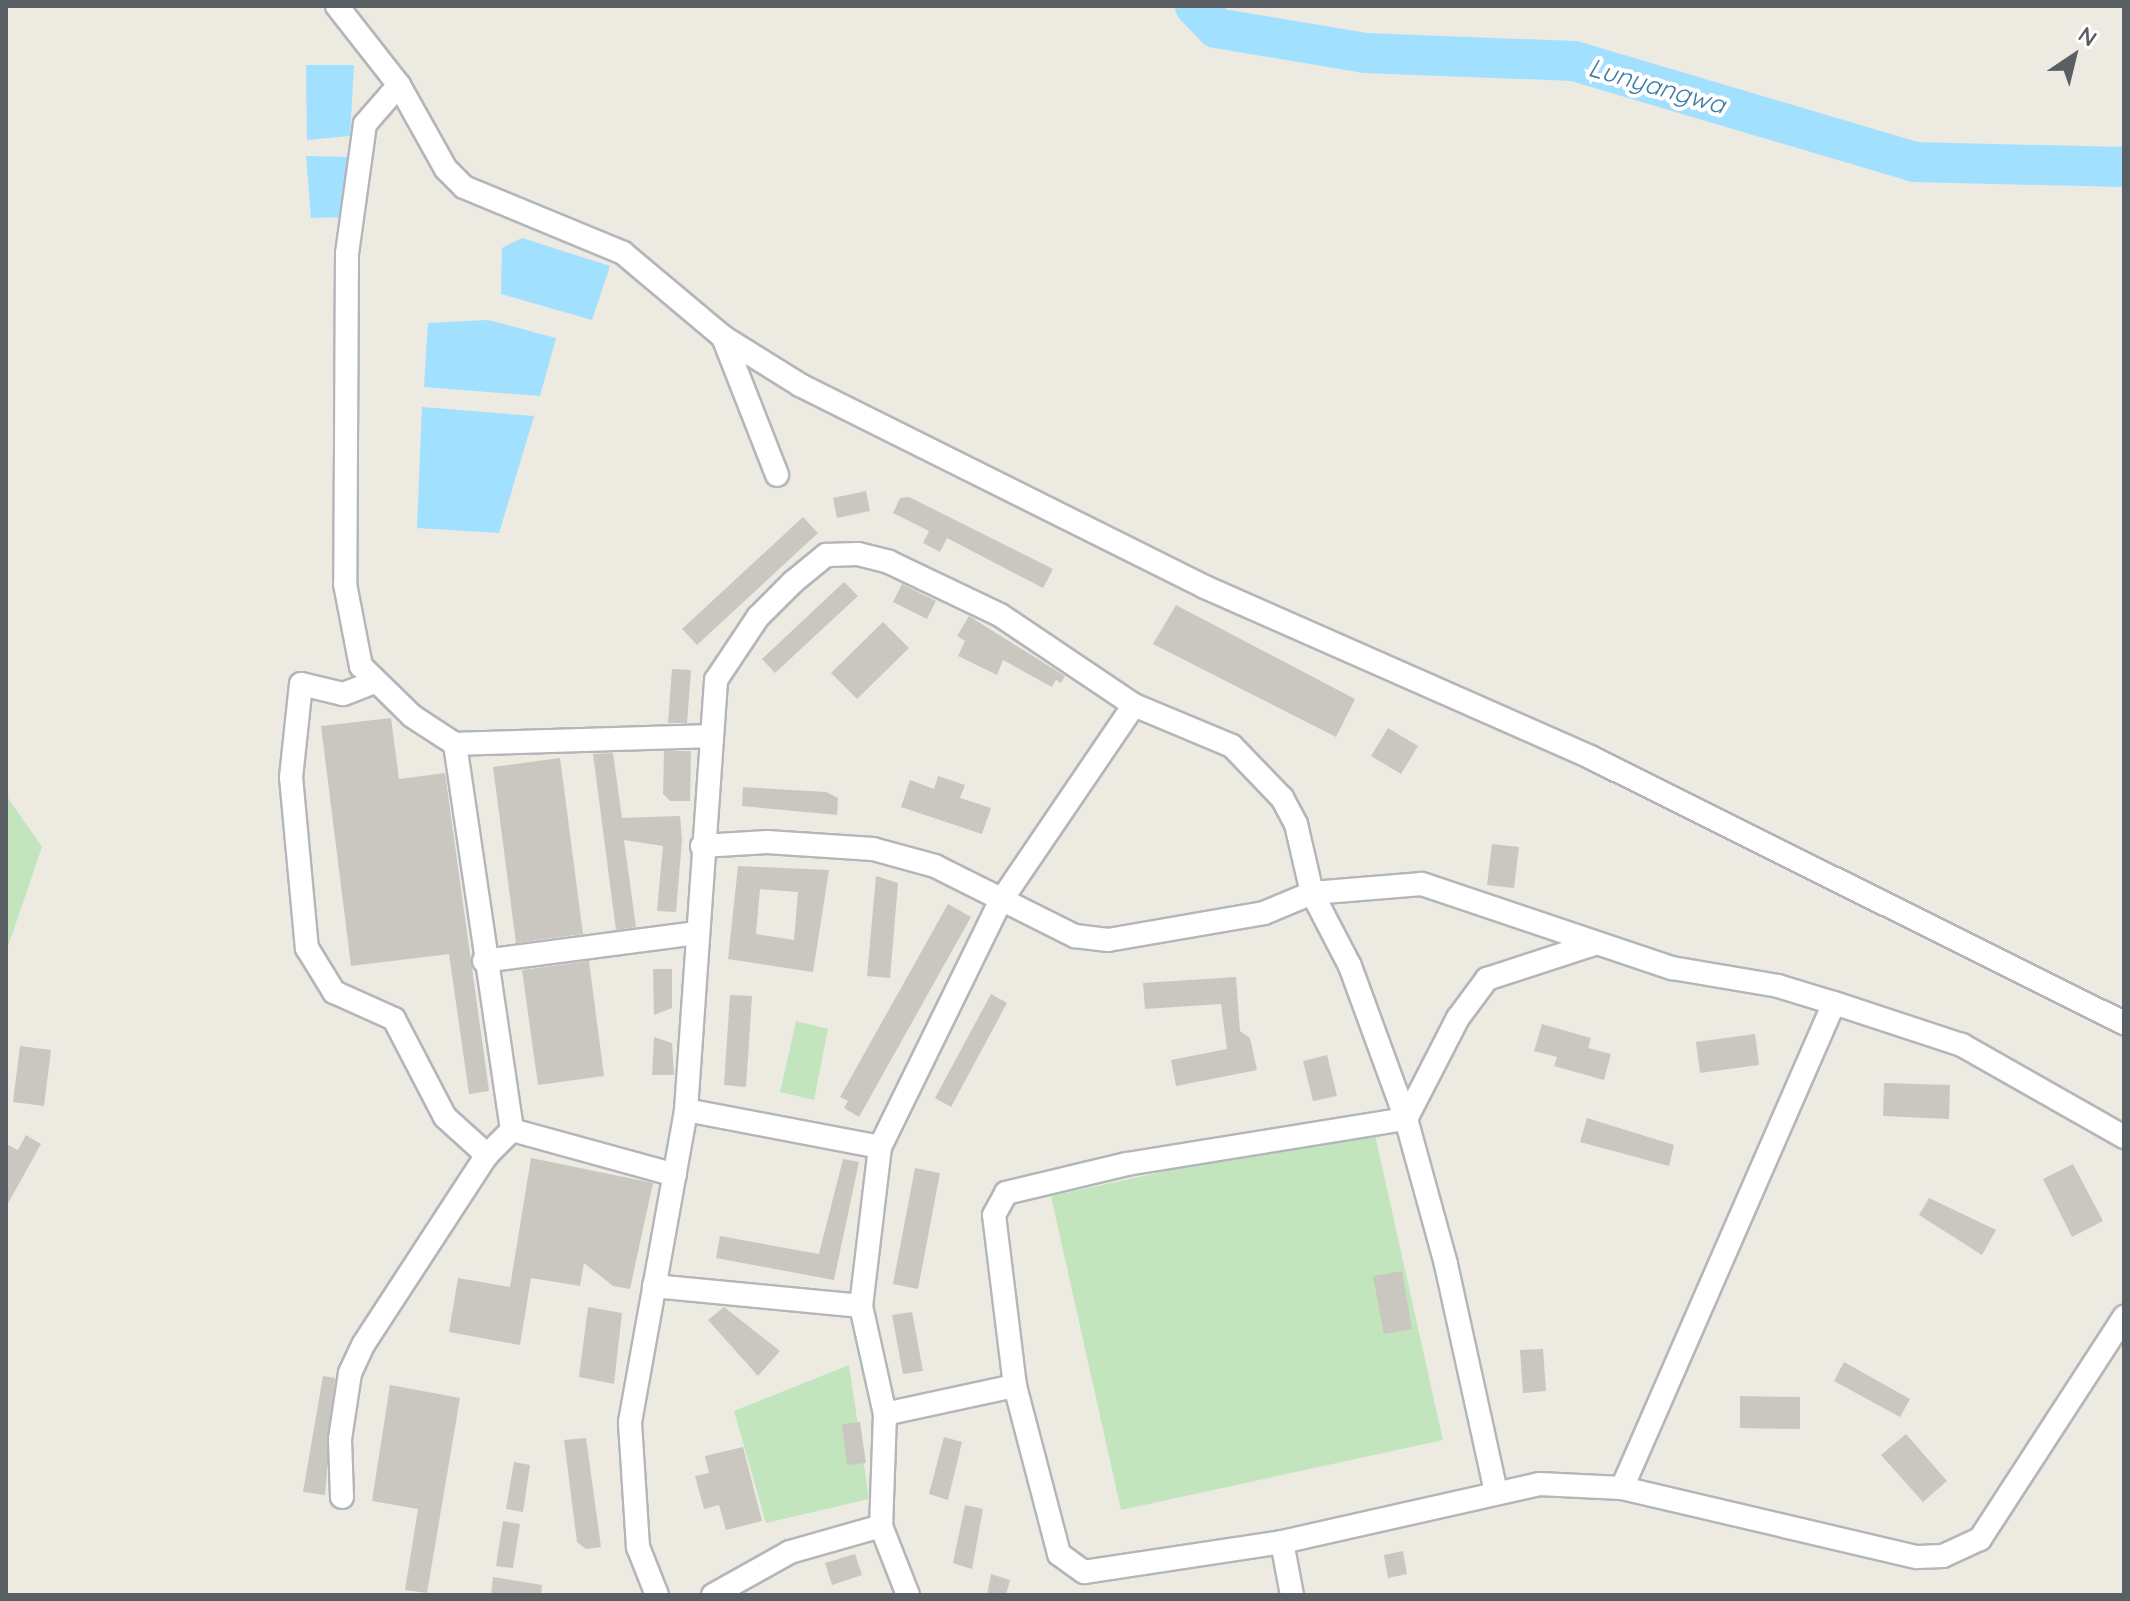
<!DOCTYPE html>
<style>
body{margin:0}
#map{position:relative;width:2130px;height:1601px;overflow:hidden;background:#edeae2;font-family:Quicksand,sans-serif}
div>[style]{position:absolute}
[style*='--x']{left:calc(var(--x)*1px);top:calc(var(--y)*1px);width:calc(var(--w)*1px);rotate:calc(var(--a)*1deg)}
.green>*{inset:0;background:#c2e5be}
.water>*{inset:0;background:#a1e0ff}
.river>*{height:40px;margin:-20px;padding:0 20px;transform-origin:20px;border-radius:20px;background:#a1e0ff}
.building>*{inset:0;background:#cac7c1}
.roads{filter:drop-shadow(2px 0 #b3b6ba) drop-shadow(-2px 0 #b3b6ba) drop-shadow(0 2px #b3b6ba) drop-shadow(0 -2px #b3b6ba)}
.minor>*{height:22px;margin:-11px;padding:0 11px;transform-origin:11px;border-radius:11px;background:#fff}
span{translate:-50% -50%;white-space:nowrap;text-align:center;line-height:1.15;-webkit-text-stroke:8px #fff;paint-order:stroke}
.water-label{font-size:26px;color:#3c7ca7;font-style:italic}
.frame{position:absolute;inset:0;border:8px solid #5a5f63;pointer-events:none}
.north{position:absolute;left:2034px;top:16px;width:80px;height:80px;-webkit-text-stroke:6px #fff;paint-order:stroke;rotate:35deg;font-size:22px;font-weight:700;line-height:32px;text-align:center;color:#5a5f63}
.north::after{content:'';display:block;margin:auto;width:28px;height:36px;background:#5a5f63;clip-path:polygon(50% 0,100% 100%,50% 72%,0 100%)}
</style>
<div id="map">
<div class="green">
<div style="clip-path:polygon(6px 795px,42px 847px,6px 952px)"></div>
<div style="clip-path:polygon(796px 1021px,828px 1029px,814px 1100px,780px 1092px)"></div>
<div style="clip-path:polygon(1373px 1126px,1443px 1440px,1121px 1510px,1051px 1196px)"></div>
<div style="clip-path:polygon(849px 1365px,869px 1499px,766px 1523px,734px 1411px)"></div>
</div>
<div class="water">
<div style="clip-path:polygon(306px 65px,354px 65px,350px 136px,307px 140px)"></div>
<div style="clip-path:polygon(306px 156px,351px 157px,347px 217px,311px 218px)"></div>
<div style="clip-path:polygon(522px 238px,610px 266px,592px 320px,501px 294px,502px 248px)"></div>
<div style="clip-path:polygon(488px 320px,556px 338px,540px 396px,424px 387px,428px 323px)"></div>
<div style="clip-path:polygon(422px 407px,534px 416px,499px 533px,417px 528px)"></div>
</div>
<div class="river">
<div style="--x:1195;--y:6;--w:30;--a:46"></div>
<div style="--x:1216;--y:28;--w:151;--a:9.5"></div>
<div style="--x:1365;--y:53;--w:209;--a:2.2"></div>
<div style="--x:1574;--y:61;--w:356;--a:16.5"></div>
<div style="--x:1915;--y:162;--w:209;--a:1.4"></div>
</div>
<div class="building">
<div style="clip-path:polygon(866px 491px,870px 511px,837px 518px,833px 498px)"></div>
<div style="clip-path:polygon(909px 497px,1053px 569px,1043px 588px,947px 538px,940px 552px,923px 543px,929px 531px,893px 513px,900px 498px)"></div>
<div style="clip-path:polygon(803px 517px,818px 533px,697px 645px,682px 629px)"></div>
<div style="clip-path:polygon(844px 582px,858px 596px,775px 673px,762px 659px)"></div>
<div style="clip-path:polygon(902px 584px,936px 601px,927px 619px,893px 602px)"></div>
<div style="clip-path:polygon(1176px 605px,1355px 699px,1336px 737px,1153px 644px)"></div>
<div style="clip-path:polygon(969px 616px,1065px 676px,1061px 683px,1056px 680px,1052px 687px,1003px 660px,997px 675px,958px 656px,965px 641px,957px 636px)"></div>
<div style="clip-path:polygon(883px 622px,909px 648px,857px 699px,831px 673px)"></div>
<div style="clip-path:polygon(672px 669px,691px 670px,687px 723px,668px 723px)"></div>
<div style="clip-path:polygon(391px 718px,399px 779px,445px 773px,489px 1091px,469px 1094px,449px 954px,351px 966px,321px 726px)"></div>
<div style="clip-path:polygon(1388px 728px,1418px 746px,1401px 774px,1371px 756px)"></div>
<div style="clip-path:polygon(664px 751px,691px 751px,690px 801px,670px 801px,663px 794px)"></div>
<div style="clip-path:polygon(613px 753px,622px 818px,680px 816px,682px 840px,676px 912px,657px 911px,663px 846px,624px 840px,636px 927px,616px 930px,593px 754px)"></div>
<div style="clip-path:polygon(560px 758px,583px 934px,516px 943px,493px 767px)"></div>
<div style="clip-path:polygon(938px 776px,965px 785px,960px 798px,991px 808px,982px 834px,901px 807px,910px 780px,934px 789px)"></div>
<div style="clip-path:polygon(743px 787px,826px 792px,838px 798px,837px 815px,742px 806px)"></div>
<div style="clip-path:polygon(1492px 844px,1519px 847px,1514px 888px,1487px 885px)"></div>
<div style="clip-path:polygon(evenodd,738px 866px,829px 870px,813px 972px,728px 959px,738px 866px,760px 889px,798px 892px,794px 940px,756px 934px,760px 889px)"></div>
<div style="clip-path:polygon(876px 876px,898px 883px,890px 978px,867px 976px)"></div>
<div style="clip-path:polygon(948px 904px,971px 917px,859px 1117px,844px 1108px,848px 1101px,840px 1097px)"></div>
<div style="clip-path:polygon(589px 961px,604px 1076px,538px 1085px,522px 970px)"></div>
<div style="clip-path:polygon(653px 969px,672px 969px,672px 1008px,654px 1015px)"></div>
<div style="clip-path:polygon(1236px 977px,1240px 1031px,1250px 1038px,1257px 1070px,1176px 1086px,1171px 1060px,1227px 1049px,1221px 1004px,1145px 1009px,1143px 983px)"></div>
<div style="clip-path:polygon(991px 994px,1007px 1003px,951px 1107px,935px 1098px)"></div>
<div style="clip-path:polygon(730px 995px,752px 996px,746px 1087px,724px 1085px)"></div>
<div style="clip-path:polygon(1542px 1024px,1591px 1038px,1588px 1048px,1611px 1054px,1604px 1080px,1554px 1066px,1557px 1057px,1534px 1051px)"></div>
<div style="clip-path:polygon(1755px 1034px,1759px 1065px,1700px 1073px,1696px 1042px)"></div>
<div style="clip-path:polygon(654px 1037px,672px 1043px,674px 1075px,652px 1075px)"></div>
<div style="clip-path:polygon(20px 1046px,51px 1050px,44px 1106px,13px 1102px)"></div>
<div style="clip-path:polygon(1327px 1055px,1337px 1096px,1313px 1101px,1303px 1061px)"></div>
<div style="clip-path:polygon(1884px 1083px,1950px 1085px,1949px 1119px,1883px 1116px)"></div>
<div style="clip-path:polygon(1587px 1118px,1674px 1145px,1669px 1166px,1580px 1142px)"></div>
<div style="clip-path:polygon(26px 1135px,41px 1144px,6px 1207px,6px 1144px,18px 1150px)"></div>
<div style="clip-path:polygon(531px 1158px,653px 1183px,630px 1289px,613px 1286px,584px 1263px,580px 1286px,531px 1278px,520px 1345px,449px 1332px,458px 1278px,510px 1287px)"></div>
<div style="clip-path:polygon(843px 1159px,859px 1162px,834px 1280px,716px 1258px,720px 1236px,819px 1254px)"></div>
<div style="clip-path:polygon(2073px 1164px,2103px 1221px,2072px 1237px,2043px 1179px)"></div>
<div style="clip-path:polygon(915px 1168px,940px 1173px,918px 1289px,893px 1284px)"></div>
<div style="clip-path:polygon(1929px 1198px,1996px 1230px,1982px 1255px,1919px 1215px)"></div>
<div style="clip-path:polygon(1402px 1271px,1412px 1329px,1384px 1334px,1373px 1276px)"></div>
<div style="clip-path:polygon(588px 1307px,622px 1313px,614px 1384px,579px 1377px)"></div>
<div style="clip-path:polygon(724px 1307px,780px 1351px,758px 1376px,708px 1320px)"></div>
<div style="clip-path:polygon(912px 1312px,923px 1371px,903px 1374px,892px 1315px)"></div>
<div style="clip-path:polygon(1543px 1349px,1546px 1391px,1523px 1393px,1520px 1350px)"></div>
<div style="clip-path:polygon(1844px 1362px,1910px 1399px,1900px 1417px,1834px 1381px)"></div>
<div style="clip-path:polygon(323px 1376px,335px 1378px,325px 1495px,303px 1492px)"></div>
<div style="clip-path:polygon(390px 1385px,460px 1398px,427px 1593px,405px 1590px,418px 1509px,372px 1501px)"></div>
<div style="clip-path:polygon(1740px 1396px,1800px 1397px,1800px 1429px,1740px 1428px)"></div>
<div style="clip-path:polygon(860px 1422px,866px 1463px,847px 1465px,842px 1424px)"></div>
<div style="clip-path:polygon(1906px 1434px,1947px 1481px,1923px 1502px,1881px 1455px)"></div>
<div style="clip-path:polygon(944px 1437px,962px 1442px,948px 1500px,929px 1494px)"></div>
<div style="clip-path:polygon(586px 1438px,601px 1547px,586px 1549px,577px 1542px,564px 1440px)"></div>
<div style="clip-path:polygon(743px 1447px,762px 1521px,726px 1530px,719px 1505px,704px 1509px,695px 1476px,709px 1473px,705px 1456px)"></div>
<div style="clip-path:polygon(514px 1462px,530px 1465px,523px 1512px,506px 1509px)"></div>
<div style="clip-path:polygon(965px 1505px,983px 1509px,972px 1569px,953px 1563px)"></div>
<div style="clip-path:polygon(503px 1521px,520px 1524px,513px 1568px,496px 1566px)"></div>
<div style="clip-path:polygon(1403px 1551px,1407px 1574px,1388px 1578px,1384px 1555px)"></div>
<div style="clip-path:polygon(855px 1554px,862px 1575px,832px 1585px,825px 1563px)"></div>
<div style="clip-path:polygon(991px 1574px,1010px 1580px,1006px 1595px,987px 1595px)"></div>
<div style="clip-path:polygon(493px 1577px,542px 1585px,541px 1595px,491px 1595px)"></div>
</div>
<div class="roads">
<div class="minor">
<div style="--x:337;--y:6;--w:100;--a:51.9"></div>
<div style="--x:399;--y:85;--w:96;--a:60.8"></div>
<div style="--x:446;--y:169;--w:25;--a:45"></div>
<div style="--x:464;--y:187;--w:172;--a:22.5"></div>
<div style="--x:623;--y:253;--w:131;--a:40"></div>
<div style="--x:723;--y:337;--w:91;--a:31.9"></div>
<div style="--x:800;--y:385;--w:453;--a:26.5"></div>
<div style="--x:1205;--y:587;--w:421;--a:23.8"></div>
<div style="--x:1590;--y:757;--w:597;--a:26.48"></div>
<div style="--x:399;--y:85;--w:52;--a:131.1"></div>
<div style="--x:365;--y:124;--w:130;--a:97.9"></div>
<div style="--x:347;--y:253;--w:331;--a:90.3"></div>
<div style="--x:345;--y:584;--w:84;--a:79"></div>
<div style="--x:361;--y:666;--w:71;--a:44.4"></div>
<div style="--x:412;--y:716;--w:51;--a:33.1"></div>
<div style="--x:455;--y:744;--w:255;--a:-1.8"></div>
<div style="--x:723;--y:337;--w:148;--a:68.6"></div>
<div style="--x:372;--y:683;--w:31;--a:159"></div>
<div style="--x:343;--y:694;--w:43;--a:-166.6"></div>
<div style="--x:301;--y:684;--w:94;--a:96.1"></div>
<div style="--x:291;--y:777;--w:172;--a:84.7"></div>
<div style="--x:307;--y:948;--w:52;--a:58.5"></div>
<div style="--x:334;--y:992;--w:66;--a:24.2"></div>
<div style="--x:394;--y:1019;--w:110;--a:62.5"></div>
<div style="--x:445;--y:1117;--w:57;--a:42.1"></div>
<div style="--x:455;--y:744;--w:390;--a:81.6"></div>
<div style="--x:512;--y:1130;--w:169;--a:15.4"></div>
<div style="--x:702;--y:846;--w:65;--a:-3.5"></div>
<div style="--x:767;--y:842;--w:106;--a:3.8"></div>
<div style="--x:873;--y:849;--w:64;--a:15.3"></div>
<div style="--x:935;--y:866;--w:157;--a:26.6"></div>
<div style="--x:1075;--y:936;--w:33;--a:7"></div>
<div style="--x:1108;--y:940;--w:158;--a:-9.8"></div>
<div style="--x:1264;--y:913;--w:52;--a:-22.6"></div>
<div style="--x:1312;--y:893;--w:110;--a:-4.7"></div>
<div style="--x:1422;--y:884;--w:264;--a:18.6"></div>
<div style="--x:1672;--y:968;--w:108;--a:9.6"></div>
<div style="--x:1778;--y:986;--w:59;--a:16.9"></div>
<div style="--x:484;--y:961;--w:215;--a:-7.5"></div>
<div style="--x:686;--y:1110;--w:197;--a:10.8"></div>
<div style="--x:654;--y:1286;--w:208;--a:5.5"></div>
<div style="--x:1015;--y:1386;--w:172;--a:-97"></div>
<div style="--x:994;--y:1215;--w:25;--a:-61"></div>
<div style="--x:1006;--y:1193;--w:124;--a:-13.5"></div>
<div style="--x:1127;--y:1164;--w:283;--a:-9.2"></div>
<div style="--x:1406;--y:1119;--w:163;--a:-110.1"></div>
<div style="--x:1350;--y:966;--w:82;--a:-117.5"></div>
<div style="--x:1312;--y:893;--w:71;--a:-103.1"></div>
<div style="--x:1296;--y:824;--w:30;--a:-118"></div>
<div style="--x:1282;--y:798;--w:72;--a:-133.9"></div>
<div style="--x:1232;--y:746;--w:106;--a:-157.3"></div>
<div style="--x:885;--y:1414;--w:133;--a:-12.2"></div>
<div style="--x:1015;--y:1386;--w:174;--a:75.3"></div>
<div style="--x:1059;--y:1554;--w:31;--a:36"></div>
<div style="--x:1084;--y:1572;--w:200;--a:-8.6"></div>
<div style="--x:1622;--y:1488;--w:529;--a:-66.39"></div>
<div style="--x:1834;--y:1003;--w:135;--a:18.2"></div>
<div style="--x:1962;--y:1045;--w:186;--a:29.6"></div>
<div style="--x:1496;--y:1492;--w:233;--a:-102.4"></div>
<div style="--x:1446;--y:1264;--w:150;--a:-105.4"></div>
<div style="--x:1406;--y:1119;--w:114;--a:-62.8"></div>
<div style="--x:1458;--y:1018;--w:49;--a:-53.4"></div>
<div style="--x:1487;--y:979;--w:113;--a:-18.1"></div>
<div style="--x:342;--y:1497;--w:58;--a:-92"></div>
<div style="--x:340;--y:1439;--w:67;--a:-81.4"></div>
<div style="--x:350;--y:1373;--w:31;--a:-65"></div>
<div style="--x:363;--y:1345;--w:227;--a:-56.9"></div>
<div style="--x:487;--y:1155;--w:35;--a:-45"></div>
<div style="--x:657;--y:1595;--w:52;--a:-111.6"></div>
<div style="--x:638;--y:1547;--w:125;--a:-93.7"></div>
<div style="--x:630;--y:1422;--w:317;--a:-79.8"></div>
<div style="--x:686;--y:1110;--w:431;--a:-86"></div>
<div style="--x:716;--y:680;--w:76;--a:-56.3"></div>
<div style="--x:758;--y:617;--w:49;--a:-45"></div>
<div style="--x:793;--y:582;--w:43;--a:-39.3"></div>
<div style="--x:826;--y:555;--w:32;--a:-2"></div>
<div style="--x:858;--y:554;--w:32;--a:14"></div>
<div style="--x:889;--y:562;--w:123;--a:25.5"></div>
<div style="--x:1000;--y:615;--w:161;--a:33.9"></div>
<div style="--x:1134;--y:705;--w:238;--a:124.2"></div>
<div style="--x:1000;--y:902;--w:273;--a:116.1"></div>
<div style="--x:880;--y:1147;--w:160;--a:96.8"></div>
<div style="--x:861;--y:1306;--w:111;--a:77.5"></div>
<div style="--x:885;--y:1414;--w:112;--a:92"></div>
<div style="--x:881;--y:1526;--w:74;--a:68.6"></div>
<div style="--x:713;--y:1595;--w:88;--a:-29.2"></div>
<div style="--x:790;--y:1552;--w:95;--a:-15.9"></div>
<div style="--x:1292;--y:1595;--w:54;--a:-100.7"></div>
<div style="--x:1282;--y:1542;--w:263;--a:-12.7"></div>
<div style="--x:1539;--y:1484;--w:83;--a:2.8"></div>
<div style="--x:1622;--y:1488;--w:303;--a:13.2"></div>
<div style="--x:1917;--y:1557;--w:26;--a:-2"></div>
<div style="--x:1943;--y:1556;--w:41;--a:-24.7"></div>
<div style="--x:1980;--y:1539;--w:265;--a:-57"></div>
</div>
</div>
<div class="water-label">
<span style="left:1657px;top:86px;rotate:16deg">Lunyangwa</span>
</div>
<div class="frame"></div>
<div class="north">N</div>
</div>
